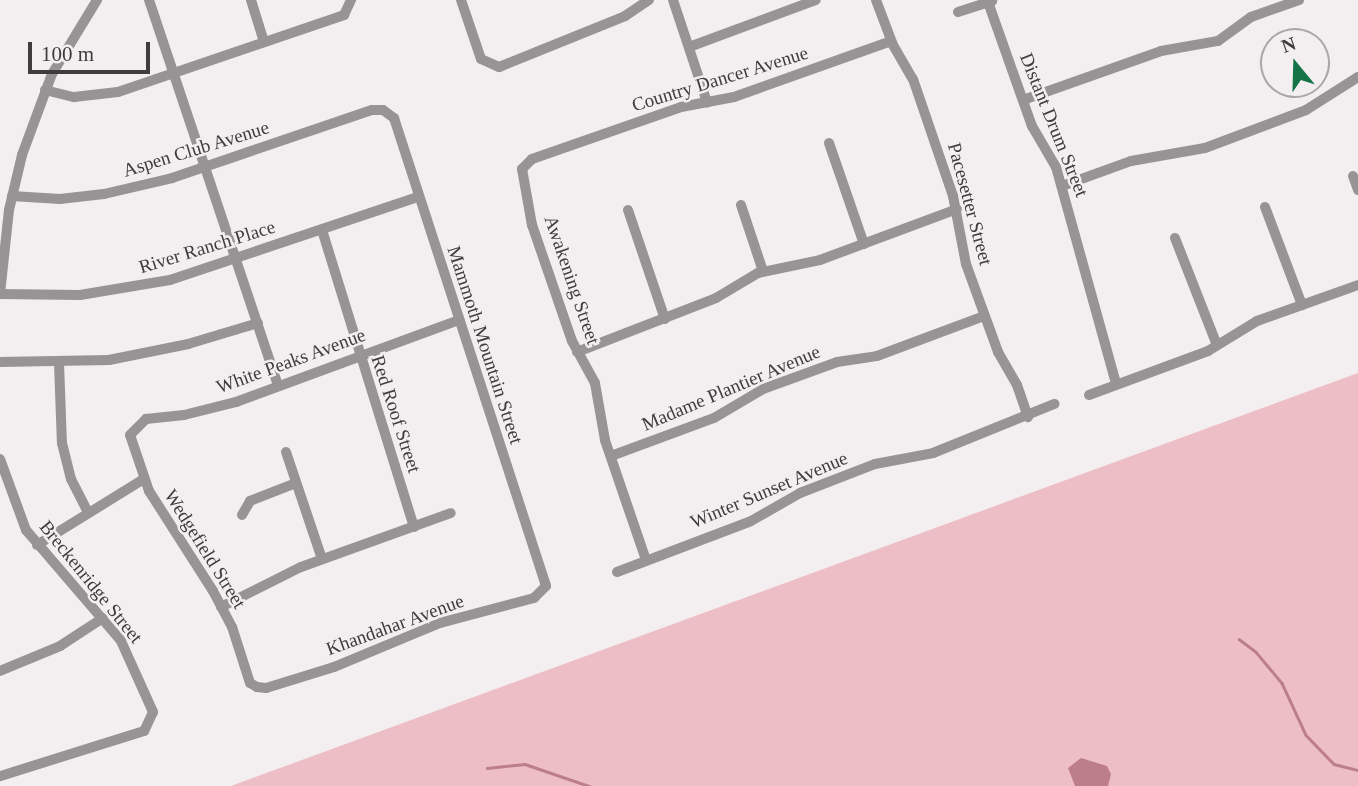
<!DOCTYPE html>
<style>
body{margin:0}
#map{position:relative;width:1358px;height:786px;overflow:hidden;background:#f3eeef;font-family:"Times New Roman",serif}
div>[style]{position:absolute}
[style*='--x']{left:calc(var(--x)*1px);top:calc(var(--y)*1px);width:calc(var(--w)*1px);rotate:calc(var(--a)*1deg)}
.green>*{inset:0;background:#eebec6}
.water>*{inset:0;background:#bc7f8a}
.stream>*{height:2.5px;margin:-1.25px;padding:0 1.25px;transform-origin:1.25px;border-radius:1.25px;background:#bc7f8a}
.minor>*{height:10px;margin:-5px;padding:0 5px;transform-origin:5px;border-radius:5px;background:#969494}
span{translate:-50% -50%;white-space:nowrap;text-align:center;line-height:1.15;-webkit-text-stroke:5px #f3eeef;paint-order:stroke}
.street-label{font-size:19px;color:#3e3c3c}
.north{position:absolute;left:1260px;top:28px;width:70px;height:70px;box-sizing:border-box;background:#f3eeef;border:2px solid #aba7a7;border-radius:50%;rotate:341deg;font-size:19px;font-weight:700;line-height:28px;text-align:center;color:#3e3c3c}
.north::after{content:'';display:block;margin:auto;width:24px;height:32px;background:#157348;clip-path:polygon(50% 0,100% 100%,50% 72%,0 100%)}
.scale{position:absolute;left:28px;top:42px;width:122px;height:32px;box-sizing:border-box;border:4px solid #3e3c3c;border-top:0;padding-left:9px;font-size:21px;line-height:24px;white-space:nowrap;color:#3e3c3c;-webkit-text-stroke:5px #f3eeef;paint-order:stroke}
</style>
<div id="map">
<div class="green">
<div style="clip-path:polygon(1358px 373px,1358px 786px,231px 786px)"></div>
</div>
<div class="water">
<div style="clip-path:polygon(1081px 758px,1107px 766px,1111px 774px,1108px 786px,1075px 786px,1068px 768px)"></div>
</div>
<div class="stream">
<div style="--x:1239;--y:639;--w:21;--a:37"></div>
<div style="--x:1256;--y:652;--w:40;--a:50"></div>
<div style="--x:1282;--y:683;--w:57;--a:65.2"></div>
<div style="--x:1306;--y:735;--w:40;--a:46"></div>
<div style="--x:1334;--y:764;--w:25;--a:14"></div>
<div style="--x:487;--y:768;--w:38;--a:-6"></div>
<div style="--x:525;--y:764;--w:68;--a:19"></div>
</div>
<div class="minor">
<div style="--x:149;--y:0;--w:406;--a:71.5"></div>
<div style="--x:251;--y:0;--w:44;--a:72.8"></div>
<div style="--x:461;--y:0;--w:62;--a:71.3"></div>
<div style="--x:481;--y:59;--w:20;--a:24"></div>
<div style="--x:499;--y:67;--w:136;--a:-22"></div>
<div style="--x:625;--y:16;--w:29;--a:-34"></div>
<div style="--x:673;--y:0;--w:108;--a:71.6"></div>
<div style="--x:876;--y:0;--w:48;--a:69.3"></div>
<div style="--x:893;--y:45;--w:39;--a:60"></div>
<div style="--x:913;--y:79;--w:124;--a:71.1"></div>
<div style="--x:953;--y:196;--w:69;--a:79.2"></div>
<div style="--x:966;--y:264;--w:94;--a:70"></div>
<div style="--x:998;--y:352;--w:38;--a:60"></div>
<div style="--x:1017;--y:385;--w:34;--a:71"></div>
<div style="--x:988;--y:2;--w:132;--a:70.5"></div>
<div style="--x:1032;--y:126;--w:48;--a:59.7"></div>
<div style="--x:1056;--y:167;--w:224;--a:74.5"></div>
<div style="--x:958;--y:12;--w:36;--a:-18"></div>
<div style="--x:689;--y:47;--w:135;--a:-20.3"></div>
<div style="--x:45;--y:90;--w:30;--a:14"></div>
<div style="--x:74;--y:97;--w:44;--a:-6.5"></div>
<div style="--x:118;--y:92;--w:239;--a:-18.8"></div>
<div style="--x:344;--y:15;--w:17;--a:-65"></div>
<div style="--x:1023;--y:100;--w:146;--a:-19.5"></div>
<div style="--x:1161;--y:51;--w:58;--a:-10"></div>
<div style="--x:1218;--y:41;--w:41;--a:-36"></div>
<div style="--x:1251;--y:17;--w:51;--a:-19.5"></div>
<div style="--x:829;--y:143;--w:107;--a:70.9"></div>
<div style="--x:1353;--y:176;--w:15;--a:70"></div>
<div style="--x:1062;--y:186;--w:73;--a:-19.9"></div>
<div style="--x:1131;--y:161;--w:75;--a:-10"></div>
<div style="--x:1205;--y:148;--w:108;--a:-20.6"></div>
<div style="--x:1306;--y:110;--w:62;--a:-32.4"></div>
<div style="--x:12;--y:196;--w:48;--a:3.6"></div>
<div style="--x:60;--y:199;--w:44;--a:-6.5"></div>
<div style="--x:104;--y:194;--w:70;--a:-13.2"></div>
<div style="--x:172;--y:178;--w:211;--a:-18.8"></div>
<div style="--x:372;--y:110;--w:11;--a:0"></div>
<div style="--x:383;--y:110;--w:14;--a:36"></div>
<div style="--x:394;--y:118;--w:492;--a:72"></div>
<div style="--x:546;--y:586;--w:17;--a:135"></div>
<div style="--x:534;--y:598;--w:97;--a:165.1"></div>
<div style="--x:440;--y:623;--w:115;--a:157.5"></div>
<div style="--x:334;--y:667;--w:71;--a:162.8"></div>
<div style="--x:266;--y:688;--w:9;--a:-174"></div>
<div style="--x:257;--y:687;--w:8;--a:-150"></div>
<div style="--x:250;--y:683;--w:59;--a:-107.8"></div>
<div style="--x:232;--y:627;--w:41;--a:-117.8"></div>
<div style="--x:213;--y:591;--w:119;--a:-122.6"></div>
<div style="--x:149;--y:491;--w:59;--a:-108.7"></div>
<div style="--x:130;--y:435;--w:23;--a:-45"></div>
<div style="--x:146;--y:419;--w:38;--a:-6"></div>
<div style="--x:184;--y:415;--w:54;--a:-14"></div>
<div style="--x:236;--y:402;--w:238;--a:-20.2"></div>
<div style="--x:741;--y:205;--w:70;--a:71.6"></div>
<div style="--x:1265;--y:207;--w:105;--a:69.3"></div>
<div style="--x:628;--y:210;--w:115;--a:71.3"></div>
<div style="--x:322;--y:230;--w:311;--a:72.8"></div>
<div style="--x:1175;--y:238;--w:115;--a:68.6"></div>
<div style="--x:0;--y:294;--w:80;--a:0.7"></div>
<div style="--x:80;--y:295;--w:91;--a:-9.5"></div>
<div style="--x:170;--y:280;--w:262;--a:-18.5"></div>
<div style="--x:0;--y:294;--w:84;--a:-83.9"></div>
<div style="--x:9;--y:210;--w:57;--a:-76.7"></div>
<div style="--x:22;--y:155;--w:86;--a:-69.7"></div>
<div style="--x:52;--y:74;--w:87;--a:-58.7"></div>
<div style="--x:577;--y:352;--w:149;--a:-21.2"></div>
<div style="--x:716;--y:298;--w:49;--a:-30.8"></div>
<div style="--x:758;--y:273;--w:63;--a:-11.8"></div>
<div style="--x:820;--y:260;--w:146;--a:-20.4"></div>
<div style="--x:0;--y:362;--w:109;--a:-1.1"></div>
<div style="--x:109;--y:360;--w:81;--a:-11.4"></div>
<div style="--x:188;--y:344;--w:73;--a:-16.7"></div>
<div style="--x:59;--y:363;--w:80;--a:87.9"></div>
<div style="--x:62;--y:443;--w:37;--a:76"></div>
<div style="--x:71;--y:479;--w:37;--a:63"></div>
<div style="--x:1089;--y:395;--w:127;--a:-20.3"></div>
<div style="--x:1208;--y:351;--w:57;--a:-31.5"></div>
<div style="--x:1257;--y:321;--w:107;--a:-19.6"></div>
<div style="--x:286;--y:452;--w:113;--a:71.4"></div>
<div style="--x:611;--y:456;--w:110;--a:-20.3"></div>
<div style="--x:714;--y:418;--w:57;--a:-30.6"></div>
<div style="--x:763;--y:389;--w:79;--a:-20"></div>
<div style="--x:837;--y:362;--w:40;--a:-8.5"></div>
<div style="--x:877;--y:356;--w:114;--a:-20.5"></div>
<div style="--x:0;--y:459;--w:76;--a:69.9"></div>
<div style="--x:26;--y:530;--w:146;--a:49.4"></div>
<div style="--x:121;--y:641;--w:78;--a:65.7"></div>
<div style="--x:153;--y:712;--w:21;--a:115"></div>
<div style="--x:144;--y:731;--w:151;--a:162.6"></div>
<div style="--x:242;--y:515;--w:16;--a:-60"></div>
<div style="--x:250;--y:501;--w:49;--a:-21.4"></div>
<div style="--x:37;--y:545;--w:126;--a:-31.7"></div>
<div style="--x:646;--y:560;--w:127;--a:-108.9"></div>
<div style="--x:605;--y:440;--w:58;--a:-100"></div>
<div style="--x:595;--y:383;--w:48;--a:-118.7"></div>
<div style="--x:572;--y:341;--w:123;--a:-109"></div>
<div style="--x:532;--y:225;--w:57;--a:-100.1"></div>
<div style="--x:522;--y:169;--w:14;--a:-45"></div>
<div style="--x:532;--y:159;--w:158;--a:-19.2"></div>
<div style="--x:681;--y:107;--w:54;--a:-10.7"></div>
<div style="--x:734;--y:97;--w:167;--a:-19.6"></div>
<div style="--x:617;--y:572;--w:143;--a:-20.8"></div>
<div style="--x:751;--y:521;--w:56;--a:-29.7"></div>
<div style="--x:800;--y:493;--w:80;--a:-21.1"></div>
<div style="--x:875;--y:464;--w:59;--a:-10.7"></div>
<div style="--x:933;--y:453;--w:131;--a:-22"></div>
<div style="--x:221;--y:607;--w:89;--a:-26.6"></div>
<div style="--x:301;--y:567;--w:159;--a:-19.8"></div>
<div style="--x:0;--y:671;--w:65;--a:-22.6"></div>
<div style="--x:60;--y:646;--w:51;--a:-33.1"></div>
</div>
<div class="street-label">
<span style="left:720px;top:79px;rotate:-17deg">Country Dancer Avenue</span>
<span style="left:1054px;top:125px;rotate:68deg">Distant Drum Street</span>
<span style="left:196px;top:149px;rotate:-17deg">Aspen Club Avenue</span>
<span style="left:970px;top:204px;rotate:75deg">Pacesetter Street</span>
<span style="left:207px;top:247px;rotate:-17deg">River Ranch Place</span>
<span style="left:572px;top:280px;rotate:71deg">Awakening Street</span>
<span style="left:485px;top:345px;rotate:72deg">Mammoth Mountain Street</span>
<span style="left:291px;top:361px;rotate:-20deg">White Peaks Avenue</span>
<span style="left:731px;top:388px;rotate:-23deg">Madame Plantier Avenue</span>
<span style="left:396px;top:414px;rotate:72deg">Red Roof Street</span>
<span style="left:769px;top:490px;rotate:-23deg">Winter Sunset Avenue</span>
<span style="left:205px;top:549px;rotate:58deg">Wedgefield Street</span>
<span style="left:91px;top:582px;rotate:51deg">Breckenridge Street</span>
<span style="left:395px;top:625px;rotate:-20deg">Khandahar Avenue</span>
</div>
<div class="north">N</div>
<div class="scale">100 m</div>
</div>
